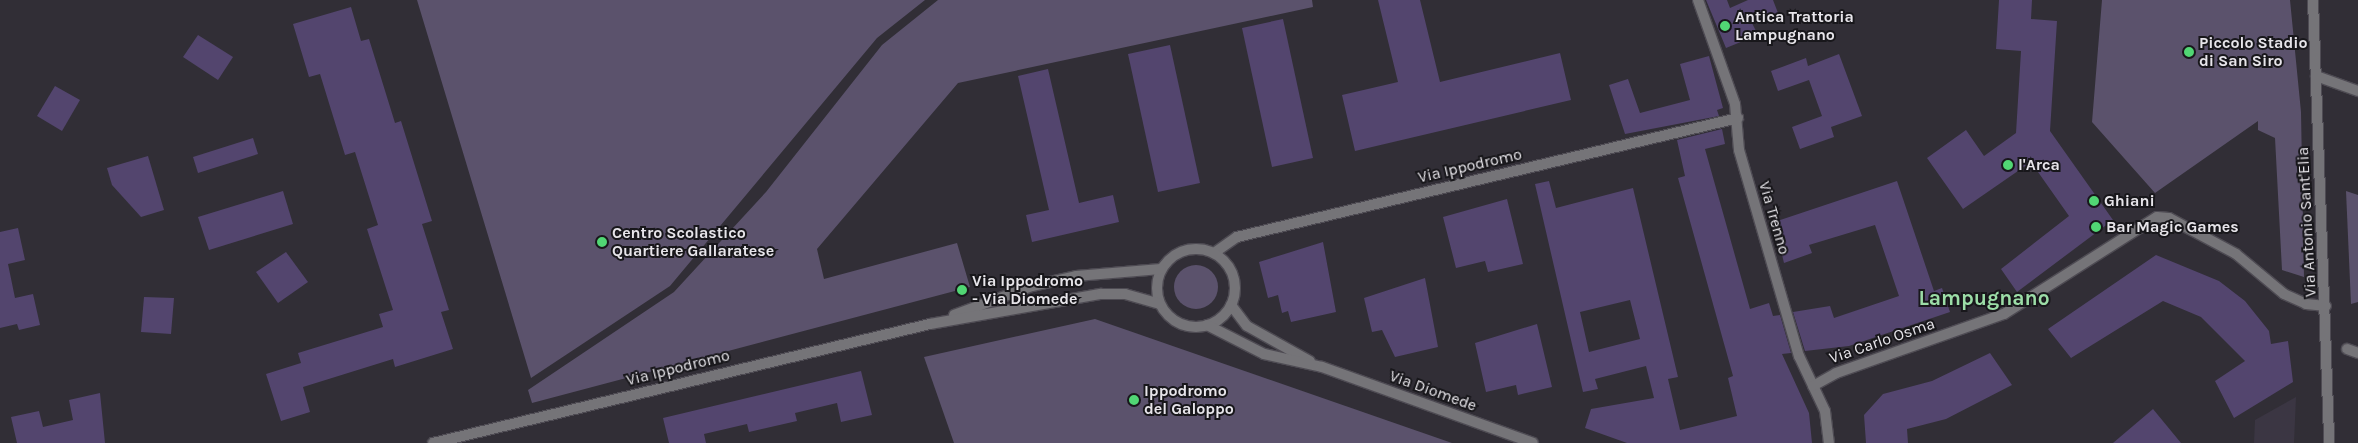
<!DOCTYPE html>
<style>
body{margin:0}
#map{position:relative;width:2358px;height:443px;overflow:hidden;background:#312e36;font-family:Karla,sans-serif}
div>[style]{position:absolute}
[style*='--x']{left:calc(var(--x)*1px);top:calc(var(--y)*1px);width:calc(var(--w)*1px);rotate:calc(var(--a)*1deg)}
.built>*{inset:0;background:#3b3643}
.green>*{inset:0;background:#5b526c}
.round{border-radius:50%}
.building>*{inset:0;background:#53456e}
.roads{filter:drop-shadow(1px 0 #4e4b53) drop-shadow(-1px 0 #4e4b53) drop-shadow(0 1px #4e4b53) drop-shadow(0 -1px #4e4b53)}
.pedestrian>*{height:10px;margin:-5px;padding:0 5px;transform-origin:5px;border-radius:5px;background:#757478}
.minor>*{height:10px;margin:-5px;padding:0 5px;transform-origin:5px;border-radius:5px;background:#757478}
.tertiary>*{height:10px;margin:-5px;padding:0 5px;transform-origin:5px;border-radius:5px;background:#757478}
.tertiary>.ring{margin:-5px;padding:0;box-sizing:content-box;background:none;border:10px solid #757478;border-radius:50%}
.dots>*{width:14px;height:14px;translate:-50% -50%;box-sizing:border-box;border:2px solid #18171b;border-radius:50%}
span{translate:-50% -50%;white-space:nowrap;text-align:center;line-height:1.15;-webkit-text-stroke:4px #18171b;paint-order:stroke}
.poi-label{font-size:16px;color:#e7e5ea;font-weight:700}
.left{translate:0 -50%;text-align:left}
.street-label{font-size:16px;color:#e7e5ea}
.district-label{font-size:21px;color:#9cdda7;font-weight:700}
</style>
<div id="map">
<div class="built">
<div style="clip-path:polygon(2296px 397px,2294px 443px,2254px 443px,2255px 420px)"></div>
</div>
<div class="green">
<div style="clip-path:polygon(417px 0,925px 0,877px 38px,670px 286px,531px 378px)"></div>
<div style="clip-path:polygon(938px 0,1312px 0,1313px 7px,958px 83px,817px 249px,824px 279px,957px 243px,970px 287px,532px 403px,528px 390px,674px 292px,766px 192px,882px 45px)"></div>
<div style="clip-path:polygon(2102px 0,2290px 0,2301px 112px,2304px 277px,2282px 270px,2275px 138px,2258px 130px,2258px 121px,2155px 193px,2092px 122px)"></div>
<div style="clip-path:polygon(2346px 191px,2358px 195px,2358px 302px,2351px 304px)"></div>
<div class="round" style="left:1174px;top:265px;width:44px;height:44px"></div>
<div style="clip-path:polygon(1095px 319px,1452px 443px,954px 443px,924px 357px)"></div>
</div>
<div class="building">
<div style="clip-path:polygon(1378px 0,1420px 0,1440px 82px,1560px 53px,1571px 100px,1355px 151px,1342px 95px,1398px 82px)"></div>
<div style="clip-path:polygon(1706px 0,1727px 0,1730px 8px,1748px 0,1773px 0,1778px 13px,1752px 23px,1758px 35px,1726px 48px)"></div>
<div style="clip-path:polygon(1999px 0,2032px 0,2031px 19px,2057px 21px,2050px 131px,2113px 220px,2017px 292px,2001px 269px,2069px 216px,2031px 162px,1963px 209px,1927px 158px,1966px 130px,1984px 156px,2016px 133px,2021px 51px,1996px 49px)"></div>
<div style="clip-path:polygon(351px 7px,361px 41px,369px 39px,395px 123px,401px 121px,432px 221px,422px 224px,449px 310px,441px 312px,453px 349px,395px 367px,393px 359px,303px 387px,310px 412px,281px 421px,266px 374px,301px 363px,298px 353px,383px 327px,379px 314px,393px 310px,367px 229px,378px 225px,355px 152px,345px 155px,320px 74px,309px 77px,293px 24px)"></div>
<div style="clip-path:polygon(1283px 19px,1313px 158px,1272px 167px,1242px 28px)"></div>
<div style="clip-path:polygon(198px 35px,233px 57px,218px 80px,183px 57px)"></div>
<div style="clip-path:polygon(1170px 45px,1200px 183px,1158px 192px,1128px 54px)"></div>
<div style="clip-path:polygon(1839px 54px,1862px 116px,1831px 127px,1834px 137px,1800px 149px,1792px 127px,1822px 116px,1809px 80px,1778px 91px,1771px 71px,1806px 58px,1808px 66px)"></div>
<div style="clip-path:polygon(1709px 56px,1723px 108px,1717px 110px,1719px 116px,1625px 134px,1609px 85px,1628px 79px,1640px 113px,1690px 100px,1680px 64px)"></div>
<div style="clip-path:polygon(1048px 69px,1079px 203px,1113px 195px,1119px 222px,1032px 242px,1026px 215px,1049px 210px,1018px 76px)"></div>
<div style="clip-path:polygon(55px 86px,80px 100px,62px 131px,37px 116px)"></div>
<div style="clip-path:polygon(evenodd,1722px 129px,1725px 144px,1705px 149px,1750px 309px,1769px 303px,1773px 316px,1780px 315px,1791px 353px,1782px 354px,1809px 413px,1812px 443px,1627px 443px,1585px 428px,1591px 409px,1654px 398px,1646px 366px,1595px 379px,1598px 389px,1583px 392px,1535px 184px,1549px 181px,1556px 208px,1633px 188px,1678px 377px,1668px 379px,1680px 430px,1737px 416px,1728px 378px,1733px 376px,1678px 178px,1685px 176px,1677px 140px,1722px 129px,1630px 300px,1640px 339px,1589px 352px,1580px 312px,1630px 300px)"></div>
<div style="clip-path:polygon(253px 138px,258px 154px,198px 173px,193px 157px)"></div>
<div style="clip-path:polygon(148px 156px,164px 210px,141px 217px,112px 185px,107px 168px)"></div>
<div style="clip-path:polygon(1897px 181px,1934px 291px,1942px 288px,1950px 312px,1849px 346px,1805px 351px,1793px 312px,1830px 306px,1834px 318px,1899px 296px,1875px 225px,1809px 245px,1812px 253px,1784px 263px,1774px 222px)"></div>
<div style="clip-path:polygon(283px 191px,293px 224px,209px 250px,198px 217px)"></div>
<div style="clip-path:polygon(1507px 199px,1523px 264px,1488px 272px,1485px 261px,1456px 268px,1443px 217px)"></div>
<div style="clip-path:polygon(18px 228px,25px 260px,8px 264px,15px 298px,33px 294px,40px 325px,19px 330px,17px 324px,0 328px,0 232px)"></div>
<div style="clip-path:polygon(1323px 242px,1336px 312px,1291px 322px,1288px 311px,1282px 313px,1278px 295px,1268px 298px,1259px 262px)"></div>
<div style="clip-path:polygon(286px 252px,308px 282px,278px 303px,256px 272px)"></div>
<div style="clip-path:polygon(2156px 255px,2219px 281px,2245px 301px,2269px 331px,2271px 344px,2288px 341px,2293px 382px,2234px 418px,2215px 381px,2245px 361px,2201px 317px,2163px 301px,2071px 358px,2048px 329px)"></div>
<div style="clip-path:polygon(1425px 278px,1438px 347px,1395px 357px,1382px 330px,1372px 332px,1364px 298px)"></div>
<div style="clip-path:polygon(144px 297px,174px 298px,171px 334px,141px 332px)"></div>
<div style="clip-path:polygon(1537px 324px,1552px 387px,1518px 395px,1516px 385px,1486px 392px,1475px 343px)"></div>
<div style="clip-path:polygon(1990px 353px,2012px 385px,1946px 419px,1907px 429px,1908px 443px,1866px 443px,1864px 415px,1883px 394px,1932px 381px)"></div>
<div style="clip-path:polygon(861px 371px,872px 415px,841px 422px,837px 403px,795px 413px,797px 421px,749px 432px,747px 424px,704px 434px,706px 443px,669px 443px,663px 418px)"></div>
<div style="clip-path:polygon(100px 393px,105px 443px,17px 443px,11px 417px,39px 411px,43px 427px,73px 420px,69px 400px)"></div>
<div style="clip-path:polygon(2153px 409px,2181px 443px,2113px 443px)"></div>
</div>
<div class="roads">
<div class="pedestrian">
<div style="--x:2347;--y:349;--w:12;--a:20"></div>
</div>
<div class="minor">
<div style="--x:1698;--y:0;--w:110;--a:70.4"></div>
<div style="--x:1735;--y:104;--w:46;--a:85"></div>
<div style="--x:1739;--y:150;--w:215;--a:73.8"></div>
<div style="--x:1799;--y:356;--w:61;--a:64.7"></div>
<div style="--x:1825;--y:411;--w:32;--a:83"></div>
<div style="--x:2316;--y:76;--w:45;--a:19.7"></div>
<div style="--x:1214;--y:253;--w:28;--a:-35"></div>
<div style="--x:1237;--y:237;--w:515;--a:-13.36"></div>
<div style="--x:1813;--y:386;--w:26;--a:-29"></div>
<div style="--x:1836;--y:373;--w:178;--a:-19.4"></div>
<div style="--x:2004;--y:314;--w:181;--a:-32.4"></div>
<div style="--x:2157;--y:217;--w:12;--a:5"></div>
<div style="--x:2169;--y:218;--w:76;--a:28.2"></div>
<div style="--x:2236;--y:254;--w:62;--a:39.8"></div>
<div style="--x:2284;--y:294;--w:24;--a:24"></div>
<div style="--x:2306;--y:304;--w:20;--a:6"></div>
</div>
<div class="tertiary">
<div style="--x:2313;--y:0;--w:443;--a:87.9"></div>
<div class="ring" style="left:1157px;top:249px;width:68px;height:68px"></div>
<div style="--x:1231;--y:305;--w:26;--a:53"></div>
<div style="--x:1247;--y:326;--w:72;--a:29.1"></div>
<div style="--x:954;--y:315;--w:83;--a:-20.4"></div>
<div style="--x:1032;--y:286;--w:45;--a:-12.8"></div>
<div style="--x:1076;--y:276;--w:85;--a:-4.7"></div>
<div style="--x:1207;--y:325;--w:64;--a:27"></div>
<div style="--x:1264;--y:354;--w:59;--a:12.6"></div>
<div style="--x:1322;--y:367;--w:224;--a:19.8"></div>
<div style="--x:433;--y:443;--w:511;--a:-13.47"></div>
<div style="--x:930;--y:324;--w:174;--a:-10"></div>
<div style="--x:1101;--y:294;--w:24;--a:0"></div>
<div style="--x:1125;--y:294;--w:36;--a:16"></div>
</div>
</div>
<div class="dots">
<div style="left:1725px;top:26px;background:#51d674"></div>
<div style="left:2189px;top:52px;background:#51d674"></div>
<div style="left:2008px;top:165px;background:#51d674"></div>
<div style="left:2094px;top:201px;background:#51d674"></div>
<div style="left:2096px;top:227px;background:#51d674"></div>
<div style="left:602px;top:242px;background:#51d674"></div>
<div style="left:962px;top:290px;background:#51d674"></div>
<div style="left:1134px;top:400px;background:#51d674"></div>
</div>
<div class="poi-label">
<span class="left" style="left:1735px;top:26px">Antica Trattoria<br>Lampugnano</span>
<span class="left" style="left:2199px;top:52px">Piccolo Stadio<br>di San Siro</span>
<span class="left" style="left:2018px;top:165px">l'Arca</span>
<span class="left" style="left:2104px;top:201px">Ghiani</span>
<span class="left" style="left:2106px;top:227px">Bar Magic Games</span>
<span class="left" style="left:612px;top:242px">Centro Scolastico<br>Quartiere Gallaratese</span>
<span class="left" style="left:972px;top:290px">Via Ippodromo<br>- Via Diomede</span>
<span class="left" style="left:1144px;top:400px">Ippodromo<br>del Galoppo</span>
</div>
<div class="street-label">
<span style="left:1470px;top:166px;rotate:-13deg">Via Ippodromo</span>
<span style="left:1774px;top:218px;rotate:74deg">Via Trenno</span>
<span style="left:2307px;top:222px;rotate:-93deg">Via Antonio Sant'Elia</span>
<span style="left:1882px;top:341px;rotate:-19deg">Via Carlo Osma</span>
<span style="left:678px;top:368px;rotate:-14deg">Via Ippodromo</span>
<span style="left:1433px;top:391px;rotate:20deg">Via Diomede</span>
</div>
<div class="district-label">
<span style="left:1984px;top:298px">Lampugnano</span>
</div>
</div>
